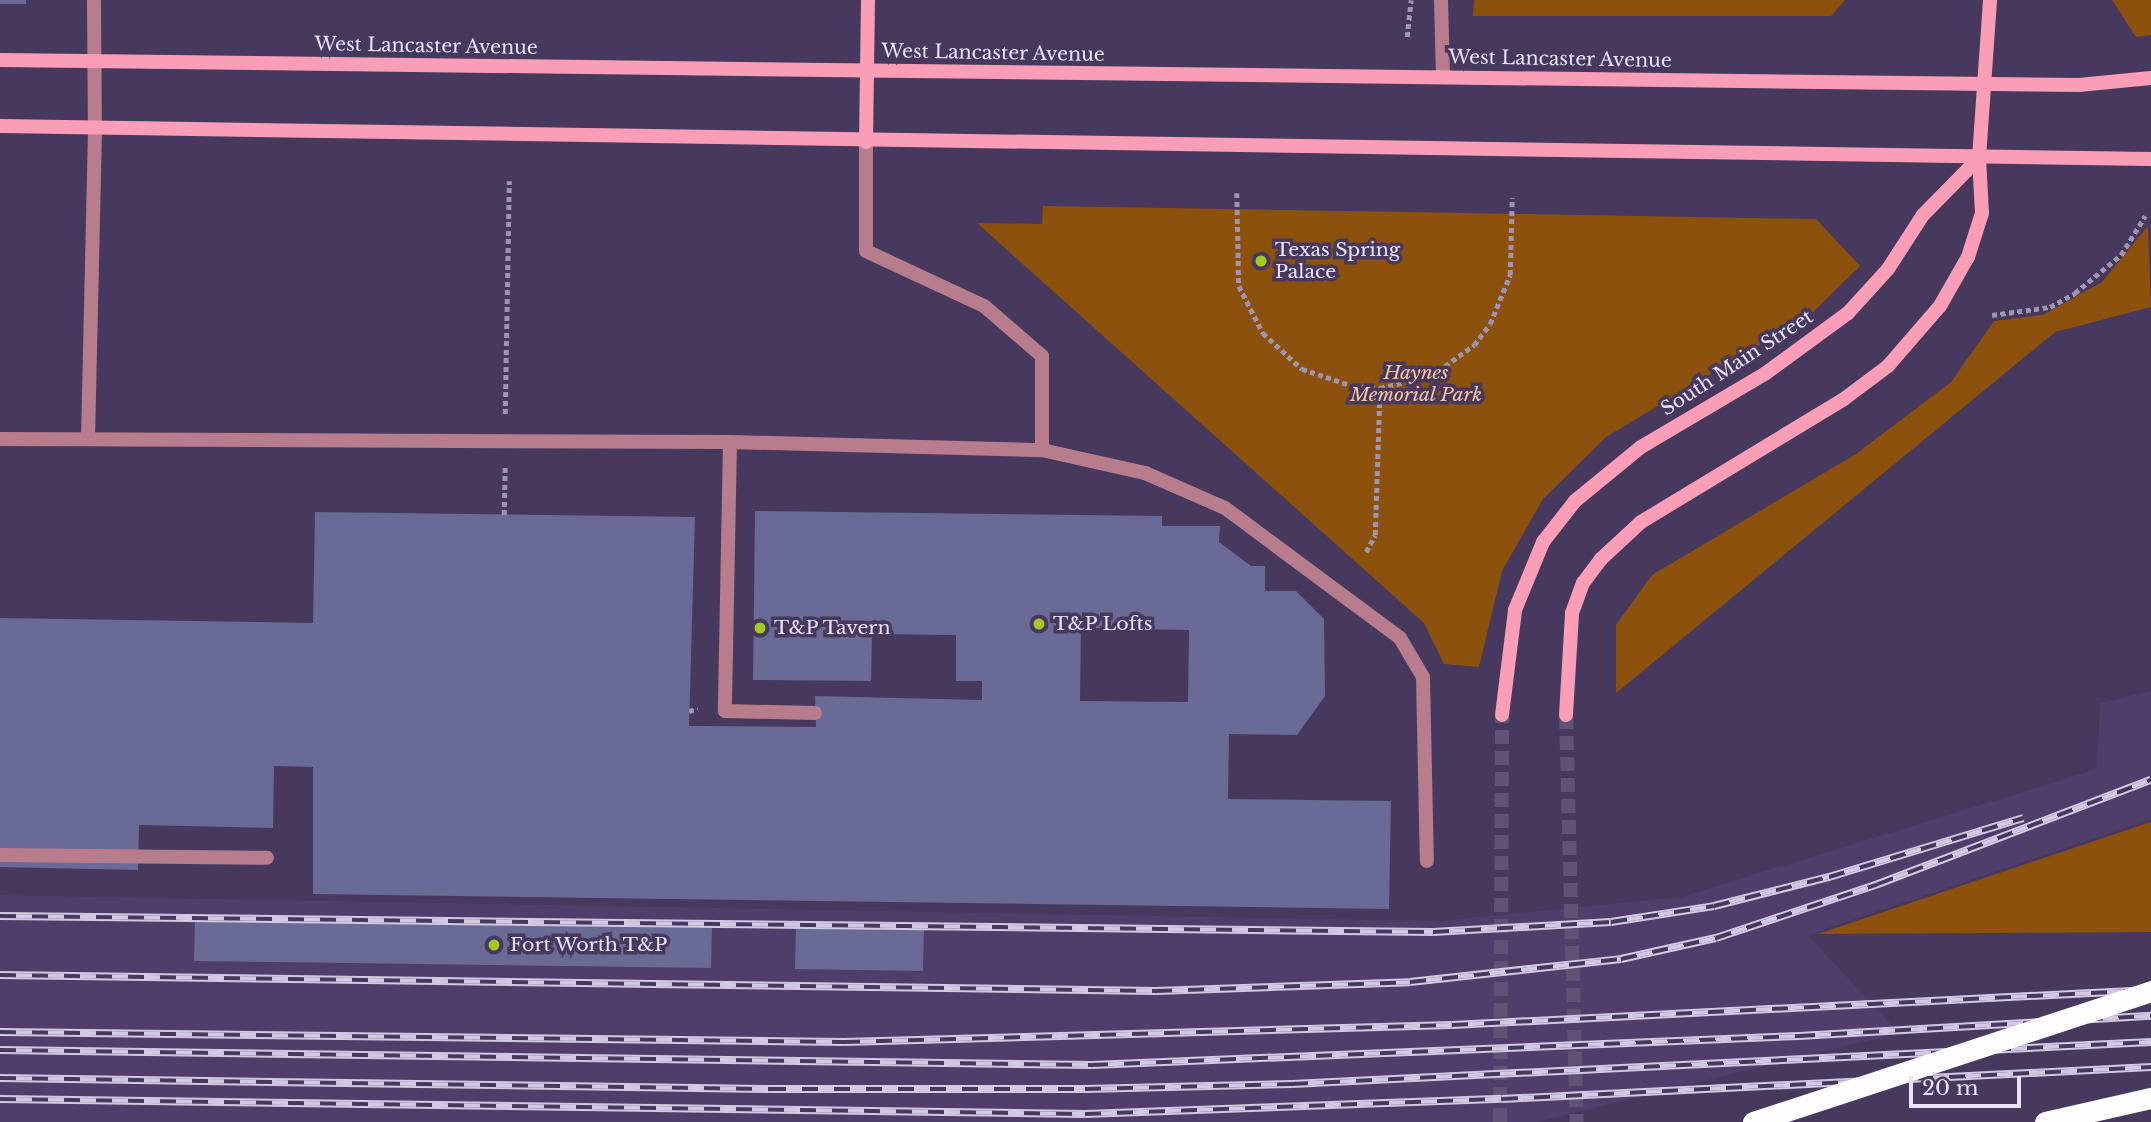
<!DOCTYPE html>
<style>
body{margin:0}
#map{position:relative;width:2151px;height:1122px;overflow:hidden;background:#47385e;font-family:"Libre Baskerville",serif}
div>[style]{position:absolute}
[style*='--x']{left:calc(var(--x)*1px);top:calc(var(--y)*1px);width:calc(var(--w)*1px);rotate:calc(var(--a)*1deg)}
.built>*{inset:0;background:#4f3d6a}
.green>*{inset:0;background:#8c510d}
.building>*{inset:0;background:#696b96}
.secondary-tunnel>*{height:14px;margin-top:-7px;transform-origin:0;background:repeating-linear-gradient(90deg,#605275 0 14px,transparent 0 21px)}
.path>*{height:4.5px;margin-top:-2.25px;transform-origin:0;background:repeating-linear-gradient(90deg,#a094b3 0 5px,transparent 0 8.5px)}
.lane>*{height:14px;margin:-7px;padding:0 7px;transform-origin:7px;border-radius:7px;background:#b87d8c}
.street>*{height:14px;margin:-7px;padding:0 7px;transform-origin:7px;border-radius:7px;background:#b87d8c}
.secondary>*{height:14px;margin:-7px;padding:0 7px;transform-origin:7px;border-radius:7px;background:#fa9db6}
.highway>*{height:21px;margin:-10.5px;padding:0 10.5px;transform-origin:10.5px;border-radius:10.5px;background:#fdfdfd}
.rail>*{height:8px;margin-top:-4px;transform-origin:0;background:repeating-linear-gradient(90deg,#47385e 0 16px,#d3c9e3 0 32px);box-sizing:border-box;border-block:2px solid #d3c9e3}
.highway-bridge>*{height:21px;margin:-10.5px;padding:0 10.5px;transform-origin:10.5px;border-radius:10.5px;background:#fdfdfd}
.dots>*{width:19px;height:19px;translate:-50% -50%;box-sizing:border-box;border:4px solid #47385e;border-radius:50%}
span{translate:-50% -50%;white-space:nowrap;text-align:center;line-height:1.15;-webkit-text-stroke:7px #47385e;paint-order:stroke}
.street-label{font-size:19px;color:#ebe2fa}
.poi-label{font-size:19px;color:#ebe2fa}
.left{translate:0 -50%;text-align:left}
.park-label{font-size:19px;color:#f8c79c;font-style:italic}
.scale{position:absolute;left:1909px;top:1076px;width:112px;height:32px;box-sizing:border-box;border:4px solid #ebe2fa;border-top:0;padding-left:9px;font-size:21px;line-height:24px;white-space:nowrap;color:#ebe2fa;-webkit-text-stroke:5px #47385e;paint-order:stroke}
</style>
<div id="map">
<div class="built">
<div style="clip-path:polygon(2151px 691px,2151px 819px,1808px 935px,1899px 1033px,1537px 1122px,0 1122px,0 895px,1436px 921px,1681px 897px,2097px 769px,2100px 703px)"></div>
</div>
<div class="green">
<div style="clip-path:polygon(1474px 0,1845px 0,1831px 16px,1473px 16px)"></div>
<div style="clip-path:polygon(2112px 0,2151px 0,2151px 35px,2136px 37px)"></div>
<div style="clip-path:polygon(1043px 206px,1816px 219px,1860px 266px,1811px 314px,1606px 437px,1543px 499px,1502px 571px,1479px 667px,1444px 664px,1424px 623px,977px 223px,1042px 224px)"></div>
<div style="clip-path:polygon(2148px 226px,2151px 307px,2055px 332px,1616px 693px,1616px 625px,1652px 575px,1856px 454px,1951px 382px,1994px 321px,2043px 315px,2102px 282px)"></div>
<div style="clip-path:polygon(2151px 822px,2151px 932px,1818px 934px)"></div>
</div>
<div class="building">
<div style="clip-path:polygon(0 0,26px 0,26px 4px,0 4px)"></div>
<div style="clip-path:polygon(evenodd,755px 511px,1162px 516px,1162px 526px,1220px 526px,1219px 542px,1251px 566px,1265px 566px,1265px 591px,1296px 591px,1324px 619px,1325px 696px,1297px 735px,1229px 734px,1228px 799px,1391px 801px,1389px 909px,313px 894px,313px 767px,274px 766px,273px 828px,139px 825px,138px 870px,0 867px,0 618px,313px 623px,315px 512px,695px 517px,689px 726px,816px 727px,815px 696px,982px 700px,982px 681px,956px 681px,956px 635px,872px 634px,871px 681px,753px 680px,755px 511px,1081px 628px,1189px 630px,1188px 702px,1080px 701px,1081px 628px)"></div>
<div style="clip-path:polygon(195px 921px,712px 928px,711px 968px,194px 961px)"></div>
<div style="clip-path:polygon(796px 928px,924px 930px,923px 971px,795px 969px)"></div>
</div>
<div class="secondary-tunnel">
<div style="--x:1566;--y:715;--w:407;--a:88.5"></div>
<div style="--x:1500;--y:1122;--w:407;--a:-89.7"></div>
</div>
<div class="path">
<div style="--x:1407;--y:37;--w:37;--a:-84"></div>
<div style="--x:1237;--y:193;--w:93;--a:88.8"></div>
<div style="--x:1239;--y:286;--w:53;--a:62.9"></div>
<div style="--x:1263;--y:333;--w:53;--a:42.7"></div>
<div style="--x:1302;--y:369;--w:54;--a:18.4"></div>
<div style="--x:1353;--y:386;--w:27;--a:4"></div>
<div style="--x:1380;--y:388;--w:52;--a:-13.2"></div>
<div style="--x:1431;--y:376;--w:53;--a:-35.8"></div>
<div style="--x:1474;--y:345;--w:26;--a:-53"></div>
<div style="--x:1490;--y:324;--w:53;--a:-67.8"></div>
<div style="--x:1510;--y:275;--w:77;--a:-88.5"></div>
<div style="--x:1992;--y:315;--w:59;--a:-7.9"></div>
<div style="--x:2050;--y:307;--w:29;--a:-29"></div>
<div style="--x:2075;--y:293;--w:60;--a:-39.6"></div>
<div style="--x:2121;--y:255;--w:46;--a:-58.4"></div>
<div style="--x:505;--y:414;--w:233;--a:-89"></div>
<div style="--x:504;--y:515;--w:50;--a:-88.9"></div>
<div style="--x:1366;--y:552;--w:19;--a:-62"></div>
<div style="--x:1375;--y:535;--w:147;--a:-88.1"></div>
<div style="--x:689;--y:711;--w:9;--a:-13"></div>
</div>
<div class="lane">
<div style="--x:1441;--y:0;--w:77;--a:88.5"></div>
<div style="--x:0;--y:439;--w:730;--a:0.24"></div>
<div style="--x:730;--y:442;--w:312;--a:1.5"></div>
<div style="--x:1042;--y:450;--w:94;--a:-90"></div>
<div style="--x:1042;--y:356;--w:77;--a:-139.2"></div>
<div style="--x:984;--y:306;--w:130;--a:-155"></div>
<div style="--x:866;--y:251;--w:109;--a:-90"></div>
<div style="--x:88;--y:439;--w:311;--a:-88.7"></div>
<div style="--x:730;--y:442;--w:269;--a:91.1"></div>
<div style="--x:725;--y:711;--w:90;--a:1.3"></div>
<div style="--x:1042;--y:450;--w:106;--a:12.6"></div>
<div style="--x:1145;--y:473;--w:87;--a:23.6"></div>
<div style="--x:1225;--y:508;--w:218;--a:36.6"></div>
<div style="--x:1400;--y:638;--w:45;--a:59.5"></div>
<div style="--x:1423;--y:677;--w:184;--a:88.8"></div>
<div style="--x:0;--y:855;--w:267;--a:0.6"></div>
</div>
<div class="street">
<div style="--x:94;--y:0;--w:128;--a:89.6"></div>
</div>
<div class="secondary">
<div style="--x:0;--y:60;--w:2079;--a:0.69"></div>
<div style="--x:2079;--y:85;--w:72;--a:-5.6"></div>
<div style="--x:0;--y:126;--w:2151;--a:0.88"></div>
<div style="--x:866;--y:142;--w:142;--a:-89.2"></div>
<div style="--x:1502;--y:715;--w:106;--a:-82.9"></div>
<div style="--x:1515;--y:610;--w:74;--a:-67.6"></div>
<div style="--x:1543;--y:542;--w:52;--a:-52"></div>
<div style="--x:1575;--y:501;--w:85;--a:-39.3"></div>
<div style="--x:1641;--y:447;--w:145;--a:-30.6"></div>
<div style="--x:1766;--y:373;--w:102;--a:-36.2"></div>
<div style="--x:1848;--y:313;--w:59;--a:-47.7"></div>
<div style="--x:1888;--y:269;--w:64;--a:-57.1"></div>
<div style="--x:1923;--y:215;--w:80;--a:-45.5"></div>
<div style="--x:1566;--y:715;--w:102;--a:-86.6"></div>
<div style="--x:1572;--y:613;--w:32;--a:-70"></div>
<div style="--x:1583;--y:583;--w:30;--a:-53"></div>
<div style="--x:1601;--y:559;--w:54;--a:-42.8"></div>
<div style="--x:1641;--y:522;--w:237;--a:-31.2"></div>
<div style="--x:1844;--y:399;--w:55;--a:-36.9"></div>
<div style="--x:1888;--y:366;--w:79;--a:-49.1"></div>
<div style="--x:1940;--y:306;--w:56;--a:-60.3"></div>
<div style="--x:1968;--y:257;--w:46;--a:-72.3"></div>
<div style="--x:1982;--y:213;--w:55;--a:-93.1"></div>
<div style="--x:1979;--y:158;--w:158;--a:-86"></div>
</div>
<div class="highway">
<div style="--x:2045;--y:1122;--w:109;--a:-12.8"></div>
</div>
<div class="rail">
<div style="--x:0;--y:916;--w:1433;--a:0.64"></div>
<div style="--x:1433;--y:932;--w:178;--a:-3.2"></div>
<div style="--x:1611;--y:922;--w:104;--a:-8.8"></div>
<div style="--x:1714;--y:906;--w:119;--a:-14.2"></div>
<div style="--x:1829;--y:877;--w:203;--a:-16.9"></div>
<div style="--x:0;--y:975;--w:1156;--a:0.79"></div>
<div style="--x:1156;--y:991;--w:254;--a:-2"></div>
<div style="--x:1410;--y:982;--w:212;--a:-6.2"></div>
<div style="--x:1621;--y:959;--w:97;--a:-12.5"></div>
<div style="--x:1716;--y:938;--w:171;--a:-18.4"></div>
<div style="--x:1878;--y:884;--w:292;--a:-20.9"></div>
<div style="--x:0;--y:1032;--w:844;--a:0.68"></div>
<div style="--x:844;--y:1042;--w:608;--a:-1.6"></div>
<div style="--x:1452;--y:1025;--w:700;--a:-2.87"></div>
<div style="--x:0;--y:1050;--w:1092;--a:0.79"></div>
<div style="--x:1092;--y:1065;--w:708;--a:-2.35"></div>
<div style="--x:1799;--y:1036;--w:353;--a:-3.3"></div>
<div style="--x:0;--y:1078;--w:770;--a:0.82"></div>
<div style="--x:770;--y:1089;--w:315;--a:0"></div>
<div style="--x:1085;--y:1089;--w:207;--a:-1.4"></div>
<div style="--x:1292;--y:1084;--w:860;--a:-2.8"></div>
<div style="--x:0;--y:1099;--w:1085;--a:0.79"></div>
<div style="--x:1085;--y:1114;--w:417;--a:-2.1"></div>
<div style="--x:1502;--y:1099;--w:650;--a:-2.82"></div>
</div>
<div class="highway-bridge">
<div style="--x:1753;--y:1122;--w:419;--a:-18.2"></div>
</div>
<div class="dots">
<div style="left:1261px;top:261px;background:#a5c823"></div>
<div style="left:1039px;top:624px;background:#a5c823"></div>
<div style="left:760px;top:628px;background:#a5c823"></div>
<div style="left:494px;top:945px;background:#a5c823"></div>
</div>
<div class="street-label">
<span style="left:426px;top:46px;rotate:1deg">West Lancaster Avenue</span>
<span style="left:993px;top:53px;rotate:1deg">West Lancaster Avenue</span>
<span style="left:1560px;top:59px;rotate:1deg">West Lancaster Avenue</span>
<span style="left:1737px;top:363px;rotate:-33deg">South Main Street</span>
</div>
<div class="poi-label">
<span class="left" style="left:1275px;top:261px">Texas Spring<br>Palace</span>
<span class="left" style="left:1053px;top:624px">T&amp;P Lofts</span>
<span class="left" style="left:774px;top:628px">T&amp;P Tavern</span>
<span class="left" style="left:510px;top:945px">Fort Worth T&amp;P</span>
</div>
<div class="park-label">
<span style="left:1416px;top:384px">Haynes<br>Memorial Park</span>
</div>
<div class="scale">20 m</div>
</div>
